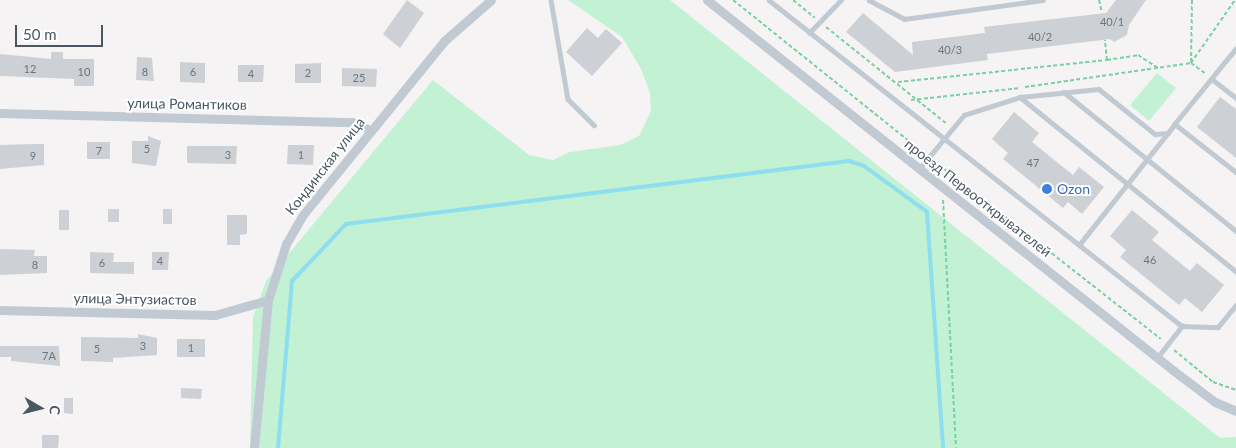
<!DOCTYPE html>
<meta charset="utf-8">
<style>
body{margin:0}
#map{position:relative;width:1236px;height:448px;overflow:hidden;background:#f5f3f3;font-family:Lato,sans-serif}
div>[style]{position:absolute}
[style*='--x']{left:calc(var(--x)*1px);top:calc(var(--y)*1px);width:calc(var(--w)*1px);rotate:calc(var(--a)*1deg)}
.green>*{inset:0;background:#c2f2d3}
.stream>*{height:4px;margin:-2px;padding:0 2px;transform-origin:2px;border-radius:2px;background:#8edeef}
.building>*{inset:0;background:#cdd0d5}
.path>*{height:2px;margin-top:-1px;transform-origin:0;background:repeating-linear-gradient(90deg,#78d1a3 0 4px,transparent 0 6.5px)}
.lane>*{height:4.5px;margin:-2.25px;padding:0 2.25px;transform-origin:2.25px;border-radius:2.25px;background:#c1cad2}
.street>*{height:9px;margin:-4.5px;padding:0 4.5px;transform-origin:4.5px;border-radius:4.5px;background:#c1cad2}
.dots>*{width:14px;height:14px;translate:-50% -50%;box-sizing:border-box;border:2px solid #fff;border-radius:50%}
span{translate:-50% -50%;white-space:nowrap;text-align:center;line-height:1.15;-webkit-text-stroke:4px #fff;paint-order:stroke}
.number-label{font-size:11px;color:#6a757e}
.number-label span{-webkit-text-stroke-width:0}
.street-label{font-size:14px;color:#495761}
.shop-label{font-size:14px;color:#366cbe}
.left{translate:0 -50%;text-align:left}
.north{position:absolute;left:15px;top:383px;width:50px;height:50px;-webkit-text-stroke:4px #fff;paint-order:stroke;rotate:98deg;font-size:14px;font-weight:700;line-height:20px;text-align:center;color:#495761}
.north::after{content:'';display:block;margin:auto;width:18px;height:22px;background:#495761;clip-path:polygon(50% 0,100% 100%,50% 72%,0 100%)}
.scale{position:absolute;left:15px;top:25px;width:88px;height:22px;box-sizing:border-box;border:2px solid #495761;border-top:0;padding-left:6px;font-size:15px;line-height:18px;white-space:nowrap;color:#495761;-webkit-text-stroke:4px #fff;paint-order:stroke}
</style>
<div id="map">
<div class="green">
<div style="clip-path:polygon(568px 0,670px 0,1220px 438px,1236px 437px,1236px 448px,250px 448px,253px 317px,266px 281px,433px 80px,529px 155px,553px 160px,570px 152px,620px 145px,639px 136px,651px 111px,650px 93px,641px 69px,622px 37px)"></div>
<div style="clip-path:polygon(1157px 73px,1176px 88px,1149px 121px,1130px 105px)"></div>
</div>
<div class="stream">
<div style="--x:278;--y:448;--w:168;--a:-85.2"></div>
<div style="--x:292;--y:281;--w:79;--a:-46.5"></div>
<div style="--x:346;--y:224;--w:507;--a:-7.14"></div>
<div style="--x:849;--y:161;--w:16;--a:18"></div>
<div style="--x:864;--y:166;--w:78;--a:36.1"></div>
<div style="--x:927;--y:212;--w:237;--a:86.1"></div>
</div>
<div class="building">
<div style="clip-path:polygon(407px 0,424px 13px,400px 48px,383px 34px)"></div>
<div style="clip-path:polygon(1116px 0,1146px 0,1129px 25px,1127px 35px,1114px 42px,1110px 39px,987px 54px,988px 60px,895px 72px,846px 32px,863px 13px,913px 55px,912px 42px,985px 33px,984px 27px,1106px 13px)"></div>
<div style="clip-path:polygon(587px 28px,598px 38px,606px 29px,622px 43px,592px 76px,566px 52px)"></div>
<div style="clip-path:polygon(51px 52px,63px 52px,63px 59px,94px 59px,94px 86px,74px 86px,74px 79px,0 76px,0 54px,51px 59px)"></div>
<div style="clip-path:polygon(137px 57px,152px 58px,154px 81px,136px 80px)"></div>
<div style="clip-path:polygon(180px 62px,205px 63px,205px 83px,180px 82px)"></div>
<div style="clip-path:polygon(321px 63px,321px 83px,295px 83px,295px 64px)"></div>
<div style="clip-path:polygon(238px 65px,264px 65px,263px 82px,238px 82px)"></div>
<div style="clip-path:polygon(342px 68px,377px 69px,376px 87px,342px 86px)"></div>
<div style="clip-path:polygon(1220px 97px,1236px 109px,1236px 158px,1197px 127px)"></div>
<div style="clip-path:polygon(1014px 112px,1039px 133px,1032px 142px,1073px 175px,1079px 167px,1104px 187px,1082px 214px,1068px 202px,1063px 208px,1003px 159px,1008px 153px,992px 139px)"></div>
<div style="clip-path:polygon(148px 136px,161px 141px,156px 166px,132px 163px,132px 141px,148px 141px)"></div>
<div style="clip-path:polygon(87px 142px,110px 142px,110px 159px,87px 159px)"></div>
<div style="clip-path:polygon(32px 144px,44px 144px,44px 165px,0 169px,0 145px)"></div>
<div style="clip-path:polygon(288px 145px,314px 145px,313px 165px,287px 164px)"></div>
<div style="clip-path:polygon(187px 146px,237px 146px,236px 164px,187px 163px)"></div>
<div style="clip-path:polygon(108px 209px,119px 209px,119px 222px,108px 222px)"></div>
<div style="clip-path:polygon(163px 209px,172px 209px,172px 224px,163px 224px)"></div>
<div style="clip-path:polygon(59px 210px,69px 210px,69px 230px,59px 230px)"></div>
<div style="clip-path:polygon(1132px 210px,1159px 232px,1152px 240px,1190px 271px,1197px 263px,1224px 285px,1202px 312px,1185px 298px,1179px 305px,1120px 257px,1126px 250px,1110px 236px)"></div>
<div style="clip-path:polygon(227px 215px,247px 215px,247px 234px,240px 235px,240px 245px,227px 245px)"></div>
<div style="clip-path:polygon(0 249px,35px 250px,34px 256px,47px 256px,47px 273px,0 275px)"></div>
<div style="clip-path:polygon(90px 252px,114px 253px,113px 262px,134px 262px,134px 274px,90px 273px)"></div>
<div style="clip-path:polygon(152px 252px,169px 252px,168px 270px,152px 270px)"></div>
<div style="clip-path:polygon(138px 334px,157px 338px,157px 355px,113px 358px,113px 362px,81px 361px,81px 337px,138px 338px)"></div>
<div style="clip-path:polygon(177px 339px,205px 339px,205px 357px,177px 357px)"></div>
<div style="clip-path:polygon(0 346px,59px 346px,60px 366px,11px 361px,11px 357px,0 357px)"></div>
<div style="clip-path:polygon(181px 388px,202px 389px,201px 399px,181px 398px)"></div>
<div style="clip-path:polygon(64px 398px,73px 398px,73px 414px,64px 413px)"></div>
<div style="clip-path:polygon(42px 435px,59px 435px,58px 448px,42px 448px)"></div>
</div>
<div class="path">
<div style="--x:733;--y:0;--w:243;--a:38.7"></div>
<div style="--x:793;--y:0;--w:28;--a:39"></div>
<div style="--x:1099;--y:0;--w:13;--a:77"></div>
<div style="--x:1192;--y:0;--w:63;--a:90.9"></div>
<div style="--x:1191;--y:63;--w:17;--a:36"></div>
<div style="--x:826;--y:27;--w:155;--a:38.7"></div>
<div style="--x:1107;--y:60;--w:31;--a:-9"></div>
<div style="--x:1138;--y:55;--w:24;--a:33"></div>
<div style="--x:898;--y:82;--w:210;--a:-6"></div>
<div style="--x:1107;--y:60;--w:20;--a:-96"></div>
<div style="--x:1025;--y:87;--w:168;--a:-8.2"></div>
<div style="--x:1191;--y:63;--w:77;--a:-55.1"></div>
<div style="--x:911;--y:100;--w:110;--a:-6.3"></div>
<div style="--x:934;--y:161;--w:288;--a:38.1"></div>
<div style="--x:943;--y:200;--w:248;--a:87"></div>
<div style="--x:1174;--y:350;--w:50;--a:39.4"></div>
<div style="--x:1213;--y:382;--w:24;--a:19"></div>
</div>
<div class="lane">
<div style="--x:551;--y:0;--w:100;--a:80.3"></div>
<div style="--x:568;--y:99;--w:37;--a:45"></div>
<div style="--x:769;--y:0;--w:526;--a:38.29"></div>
<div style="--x:1182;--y:326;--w:36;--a:2"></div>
<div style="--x:1218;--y:327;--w:28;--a:-51"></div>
<div style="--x:869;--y:0;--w:40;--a:28"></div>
<div style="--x:904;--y:19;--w:140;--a:-7.8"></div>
<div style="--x:809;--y:33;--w:46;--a:-45.9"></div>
<div style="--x:1236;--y:49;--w:97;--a:129.1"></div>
<div style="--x:1175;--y:124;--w:78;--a:38.2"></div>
<div style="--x:1212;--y:79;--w:31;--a:38"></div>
<div style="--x:1064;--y:92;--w:221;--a:38.9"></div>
<div style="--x:1020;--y:97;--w:79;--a:-5.8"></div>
<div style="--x:1099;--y:89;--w:72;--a:38.8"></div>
<div style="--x:1155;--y:134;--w:13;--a:-4"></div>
<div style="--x:919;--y:169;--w:70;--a:-50.2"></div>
<div style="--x:964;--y:115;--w:59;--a:-17.8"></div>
<div style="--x:1020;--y:97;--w:277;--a:38.9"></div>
<div style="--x:1079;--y:245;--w:154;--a:-51.6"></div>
<div style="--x:1157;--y:358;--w:41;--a:-52"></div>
</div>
<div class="street">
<div style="--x:707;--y:0;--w:596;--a:38.46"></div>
<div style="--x:1174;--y:371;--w:51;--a:37.1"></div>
<div style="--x:1215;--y:402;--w:23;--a:23"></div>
<div style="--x:0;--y:113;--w:352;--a:1.5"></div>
<div style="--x:352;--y:122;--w:20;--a:24"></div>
<div style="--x:0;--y:310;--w:215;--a:1.3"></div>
<div style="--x:215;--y:315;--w:55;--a:-15.8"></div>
<div style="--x:254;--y:448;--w:149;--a:-84.6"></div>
<div style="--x:268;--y:300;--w:59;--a:-72.2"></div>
<div style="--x:286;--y:244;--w:32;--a:-60"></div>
<div style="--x:302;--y:216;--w:225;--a:-50.9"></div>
<div style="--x:444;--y:41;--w:62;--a:-41.1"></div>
</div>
<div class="dots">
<div style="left:1047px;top:189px;background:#3f7fe0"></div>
</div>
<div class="number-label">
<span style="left:1112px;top:22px">40/1</span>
<span style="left:1040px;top:37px">40/2</span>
<span style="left:950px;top:50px">40/3</span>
<span style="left:30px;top:69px">12</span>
<span style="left:84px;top:72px">10</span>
<span style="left:145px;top:72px">8</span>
<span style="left:193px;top:72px">6</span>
<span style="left:308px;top:73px">2</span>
<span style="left:251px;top:74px">4</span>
<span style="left:359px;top:78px">25</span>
<span style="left:147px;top:149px">5</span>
<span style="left:99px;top:151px">7</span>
<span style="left:228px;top:155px">3</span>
<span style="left:301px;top:155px">1</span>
<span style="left:33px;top:156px">9</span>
<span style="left:1033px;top:163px">47</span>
<span style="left:1150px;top:260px">46</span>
<span style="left:160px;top:261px">4</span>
<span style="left:102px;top:263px">6</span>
<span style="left:35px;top:265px">8</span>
<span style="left:143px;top:346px">3</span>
<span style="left:191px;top:348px">1</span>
<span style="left:97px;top:349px">5</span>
<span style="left:49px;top:356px">7А</span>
</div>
<div class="street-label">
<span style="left:187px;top:104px;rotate:1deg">улица Романтиков</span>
<span style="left:325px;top:166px;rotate:-52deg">Кондинская улица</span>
<span style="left:978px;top:198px;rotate:38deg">проезд Первооткрывателей</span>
<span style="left:135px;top:299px;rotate:1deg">улица Энтузиастов</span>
</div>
<div class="shop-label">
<span class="left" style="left:1057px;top:189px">Ozon</span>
</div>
<div class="north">С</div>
<div class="scale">50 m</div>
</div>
